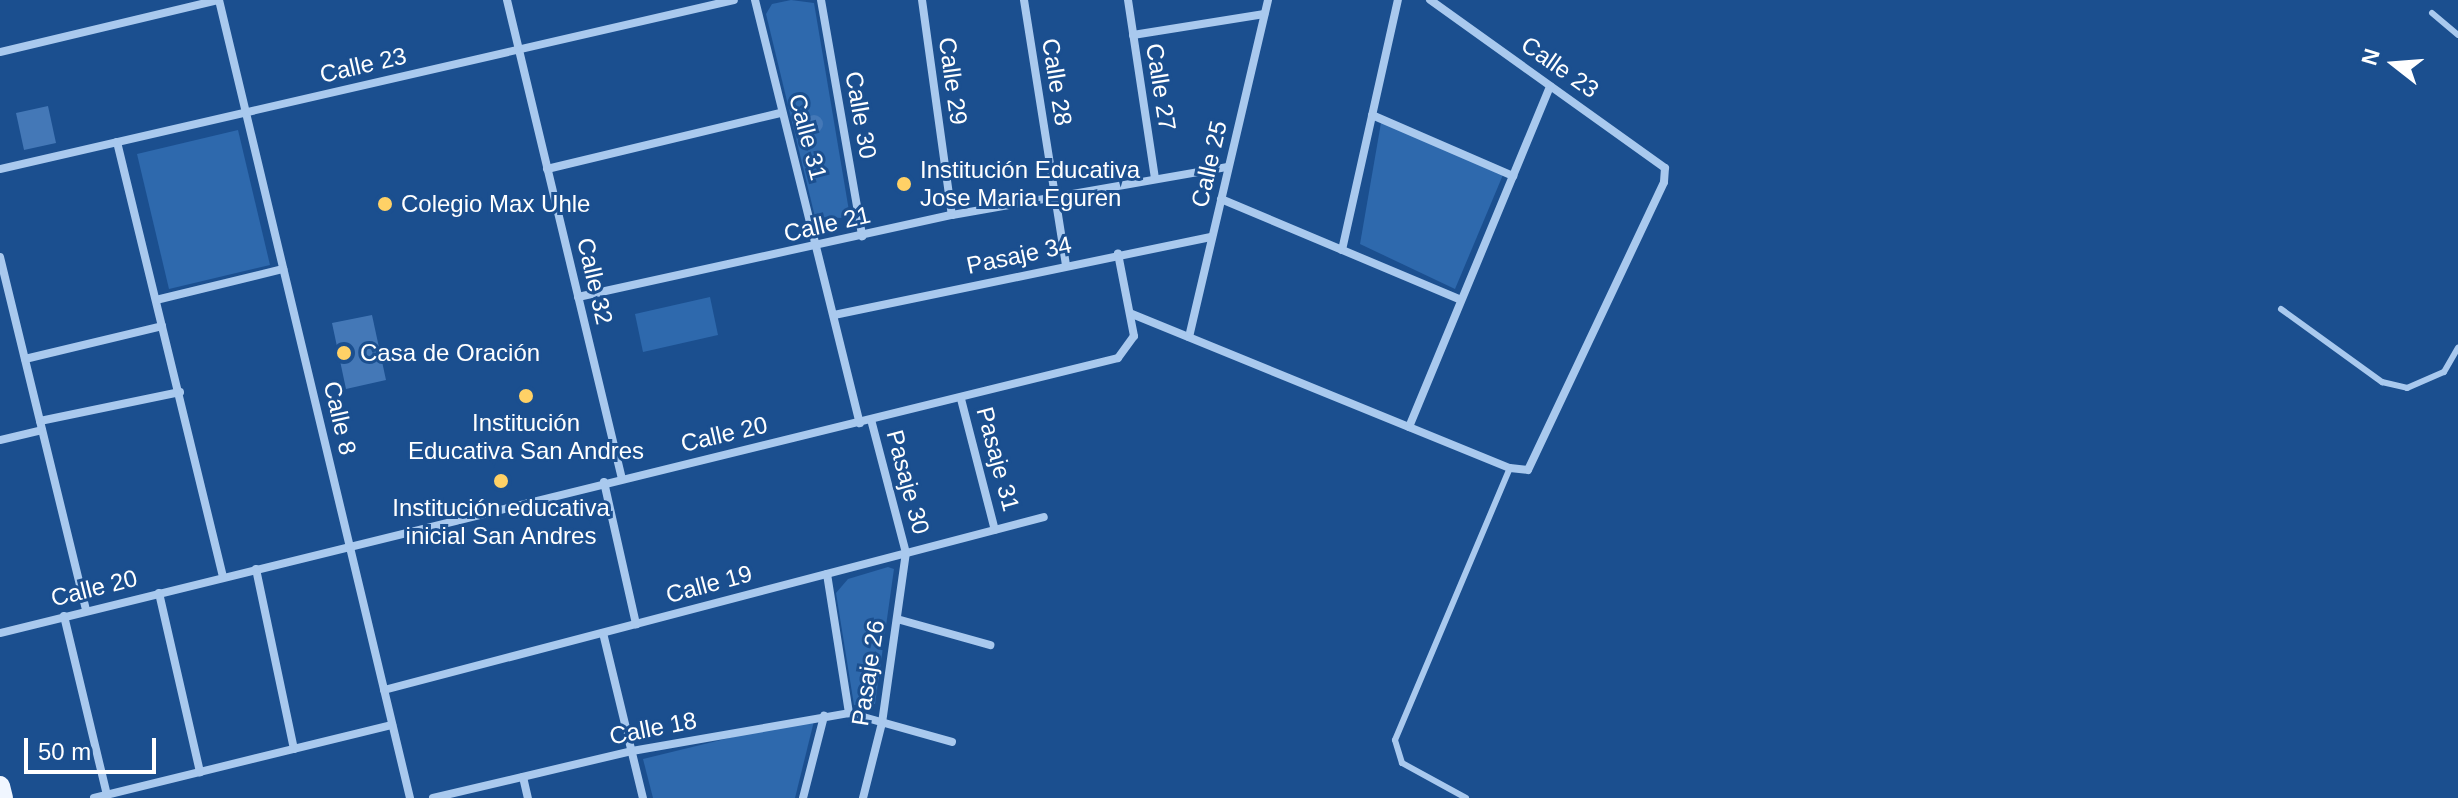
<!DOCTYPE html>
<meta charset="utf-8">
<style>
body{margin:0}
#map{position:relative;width:2458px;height:798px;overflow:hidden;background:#1b4f8f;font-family:Arial,sans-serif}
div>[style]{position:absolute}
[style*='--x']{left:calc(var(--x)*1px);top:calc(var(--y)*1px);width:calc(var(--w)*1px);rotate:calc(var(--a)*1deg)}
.green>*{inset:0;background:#2e69ad}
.building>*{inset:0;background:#4478b7}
.round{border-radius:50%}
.lane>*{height:6px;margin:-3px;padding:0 3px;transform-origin:3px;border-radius:3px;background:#a9c9ee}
.street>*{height:8px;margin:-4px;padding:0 4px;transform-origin:4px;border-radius:4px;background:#a9c9ee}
.primary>*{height:20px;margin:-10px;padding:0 10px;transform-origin:10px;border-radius:10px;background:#f0f6ff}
.dots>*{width:22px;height:22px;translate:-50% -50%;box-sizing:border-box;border:4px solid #1b4f8f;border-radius:50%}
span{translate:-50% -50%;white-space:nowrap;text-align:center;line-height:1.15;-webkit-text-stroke:6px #1b4f8f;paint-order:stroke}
.street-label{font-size:24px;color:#fff}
.poi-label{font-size:24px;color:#fff}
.left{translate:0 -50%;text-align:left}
.north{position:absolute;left:2354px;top:24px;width:80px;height:80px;-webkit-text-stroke:6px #1b4f8f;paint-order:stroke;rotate:287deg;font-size:22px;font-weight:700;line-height:32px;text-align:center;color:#fff}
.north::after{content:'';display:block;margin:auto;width:28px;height:36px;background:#fff;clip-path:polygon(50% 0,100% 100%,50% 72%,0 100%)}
.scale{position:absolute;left:24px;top:738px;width:132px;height:36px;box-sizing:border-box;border:4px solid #fff;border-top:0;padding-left:10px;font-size:24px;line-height:28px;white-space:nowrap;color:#fff;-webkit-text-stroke:6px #1b4f8f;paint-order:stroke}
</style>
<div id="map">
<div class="green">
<div style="clip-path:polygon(791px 0,814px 3px,849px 211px,843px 218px,815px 217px,766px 14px,772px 4px)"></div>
<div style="clip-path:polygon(1382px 117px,1505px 170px,1455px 289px,1360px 244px)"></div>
<div style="clip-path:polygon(238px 130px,270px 265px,169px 289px,137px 154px)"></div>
<div style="clip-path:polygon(710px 297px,718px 335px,643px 352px,635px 314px)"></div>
<div style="clip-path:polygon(888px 567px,894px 569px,875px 704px,854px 705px,836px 593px,848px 579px)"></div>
<div style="clip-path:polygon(815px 717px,795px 798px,653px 798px,643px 759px)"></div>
</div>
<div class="building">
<div style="clip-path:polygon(48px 106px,56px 143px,24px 150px,16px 113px)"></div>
<div class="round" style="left:805px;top:115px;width:18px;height:18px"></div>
<div style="clip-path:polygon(372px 315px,386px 380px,346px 389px,332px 323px)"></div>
</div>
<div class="lane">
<div style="--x:2432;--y:13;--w:34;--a:40"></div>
<div style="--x:2281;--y:309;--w:125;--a:35.9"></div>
<div style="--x:2382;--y:382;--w:26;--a:13"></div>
<div style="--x:2407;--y:388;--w:40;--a:-23.4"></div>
<div style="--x:2444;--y:372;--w:28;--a:-60"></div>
<div style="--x:1466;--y:798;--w:73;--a:-151.3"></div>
<div style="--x:1402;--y:763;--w:24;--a:-107"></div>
<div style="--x:1395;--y:740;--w:295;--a:-67.1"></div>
</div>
<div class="street">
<div style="--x:219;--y:0;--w:821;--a:76.54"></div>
<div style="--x:507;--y:0;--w:492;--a:76.5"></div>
<div style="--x:755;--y:0;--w:436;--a:76.1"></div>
<div style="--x:821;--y:0;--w:240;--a:80.1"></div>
<div style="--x:922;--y:0;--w:217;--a:82.1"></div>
<div style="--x:1024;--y:0;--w:268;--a:81"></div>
<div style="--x:1128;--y:0;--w:181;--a:81.4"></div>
<div style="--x:1133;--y:35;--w:133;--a:-9.1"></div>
<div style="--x:0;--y:52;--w:225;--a:-13.4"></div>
<div style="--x:1372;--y:115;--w:154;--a:23.4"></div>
<div style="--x:117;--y:142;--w:448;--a:76.3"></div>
<div style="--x:0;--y:169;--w:753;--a:-12.97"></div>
<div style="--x:547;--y:169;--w:241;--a:-13.5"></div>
<div style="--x:1221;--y:199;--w:260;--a:22.8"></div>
<div style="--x:1342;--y:250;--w:256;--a:-77.4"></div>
<div style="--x:0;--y:257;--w:364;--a:76.3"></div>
<div style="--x:578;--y:297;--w:383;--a:-12.4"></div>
<div style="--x:952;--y:215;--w:280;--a:-9.9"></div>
<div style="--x:156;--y:300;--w:131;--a:-13.7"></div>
<div style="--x:1132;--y:314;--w:408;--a:22.2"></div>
<div style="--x:1510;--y:468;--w:18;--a:6"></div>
<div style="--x:1528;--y:470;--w:318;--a:-64.7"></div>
<div style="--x:1664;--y:182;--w:14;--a:-86"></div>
<div style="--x:1665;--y:168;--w:289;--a:-144.4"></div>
<div style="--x:834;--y:315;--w:386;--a:-11.7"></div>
<div style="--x:1189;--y:337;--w:346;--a:-76.8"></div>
<div style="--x:25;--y:359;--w:141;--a:-13.5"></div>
<div style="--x:961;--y:399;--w:135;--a:75.5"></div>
<div style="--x:40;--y:421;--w:143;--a:-11.7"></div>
<div style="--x:1409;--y:427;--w:369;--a:-67.5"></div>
<div style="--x:0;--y:440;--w:43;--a:-13.4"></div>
<div style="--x:604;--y:482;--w:146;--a:77.3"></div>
<div style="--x:256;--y:569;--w:184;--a:78.1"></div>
<div style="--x:827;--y:574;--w:141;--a:81"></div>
<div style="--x:159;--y:593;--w:184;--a:77.1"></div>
<div style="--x:64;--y:616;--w:184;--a:76.5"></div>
<div style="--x:897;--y:619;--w:97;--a:15.6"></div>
<div style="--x:0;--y:633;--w:1151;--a:-13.82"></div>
<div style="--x:1118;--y:358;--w:27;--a:-54"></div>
<div style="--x:1134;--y:336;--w:84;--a:-101"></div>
<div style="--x:603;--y:633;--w:170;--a:76.4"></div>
<div style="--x:384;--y:690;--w:682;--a:-14.69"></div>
<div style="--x:523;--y:777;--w:22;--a:77"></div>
<div style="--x:94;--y:798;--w:307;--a:-13.8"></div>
<div style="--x:433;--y:798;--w:204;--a:-13.3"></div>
<div style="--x:632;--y:751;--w:220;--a:-9.9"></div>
<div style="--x:849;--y:713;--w:107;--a:15.7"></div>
<div style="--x:803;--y:798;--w:85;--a:-75.6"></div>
<div style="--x:863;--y:798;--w:77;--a:-75.8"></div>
<div style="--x:882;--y:723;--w:172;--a:-82"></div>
<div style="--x:906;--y:553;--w:138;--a:-104.7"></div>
</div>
<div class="primary">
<div style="--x:0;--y:786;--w:12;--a:76"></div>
</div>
<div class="dots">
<div style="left:904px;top:184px;background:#ffd166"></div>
<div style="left:385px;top:204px;background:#ffd166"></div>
<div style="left:344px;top:353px;background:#ffd166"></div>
<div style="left:526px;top:396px;background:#ffd166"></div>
<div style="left:501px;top:481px;background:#ffd166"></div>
</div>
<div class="street-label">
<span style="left:363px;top:65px;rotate:-13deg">Calle 23</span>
<span style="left:1560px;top:67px;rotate:35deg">Calle 23</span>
<span style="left:953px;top:81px;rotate:82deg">Calle 29</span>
<span style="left:1057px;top:82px;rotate:81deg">Calle 28</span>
<span style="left:1161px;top:87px;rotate:81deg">Calle 27</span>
<span style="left:861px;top:115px;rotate:80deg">Calle 30</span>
<span style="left:808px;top:137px;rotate:75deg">Calle 31</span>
<span style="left:1209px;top:164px;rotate:-77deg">Calle 25</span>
<span style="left:827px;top:224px;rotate:-13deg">Calle 21</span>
<span style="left:1019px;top:255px;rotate:-12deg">Pasaje 34</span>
<span style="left:595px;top:281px;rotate:77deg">Calle 32</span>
<span style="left:340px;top:418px;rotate:77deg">Calle 8</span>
<span style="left:724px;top:434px;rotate:-13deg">Calle 20</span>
<span style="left:998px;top:459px;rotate:75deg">Pasaje 31</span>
<span style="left:908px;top:482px;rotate:75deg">Pasaje 30</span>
<span style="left:709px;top:584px;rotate:-15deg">Calle 19</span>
<span style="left:94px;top:588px;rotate:-14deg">Calle 20</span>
<span style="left:868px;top:673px;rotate:-81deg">Pasaje 26</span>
<span style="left:653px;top:728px;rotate:-11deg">Calle 18</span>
</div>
<div class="poi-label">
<span class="left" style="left:920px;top:184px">Institución Educativa<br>Jose Maria Eguren</span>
<span class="left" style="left:401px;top:204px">Colegio Max Uhle</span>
<span class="left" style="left:360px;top:353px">Casa de Oración</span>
<span style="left:526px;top:437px">Institución<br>Educativa San Andres</span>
<span style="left:501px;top:522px">Institución educativa<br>inicial San Andres</span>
</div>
<div class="north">N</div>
<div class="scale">50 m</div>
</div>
